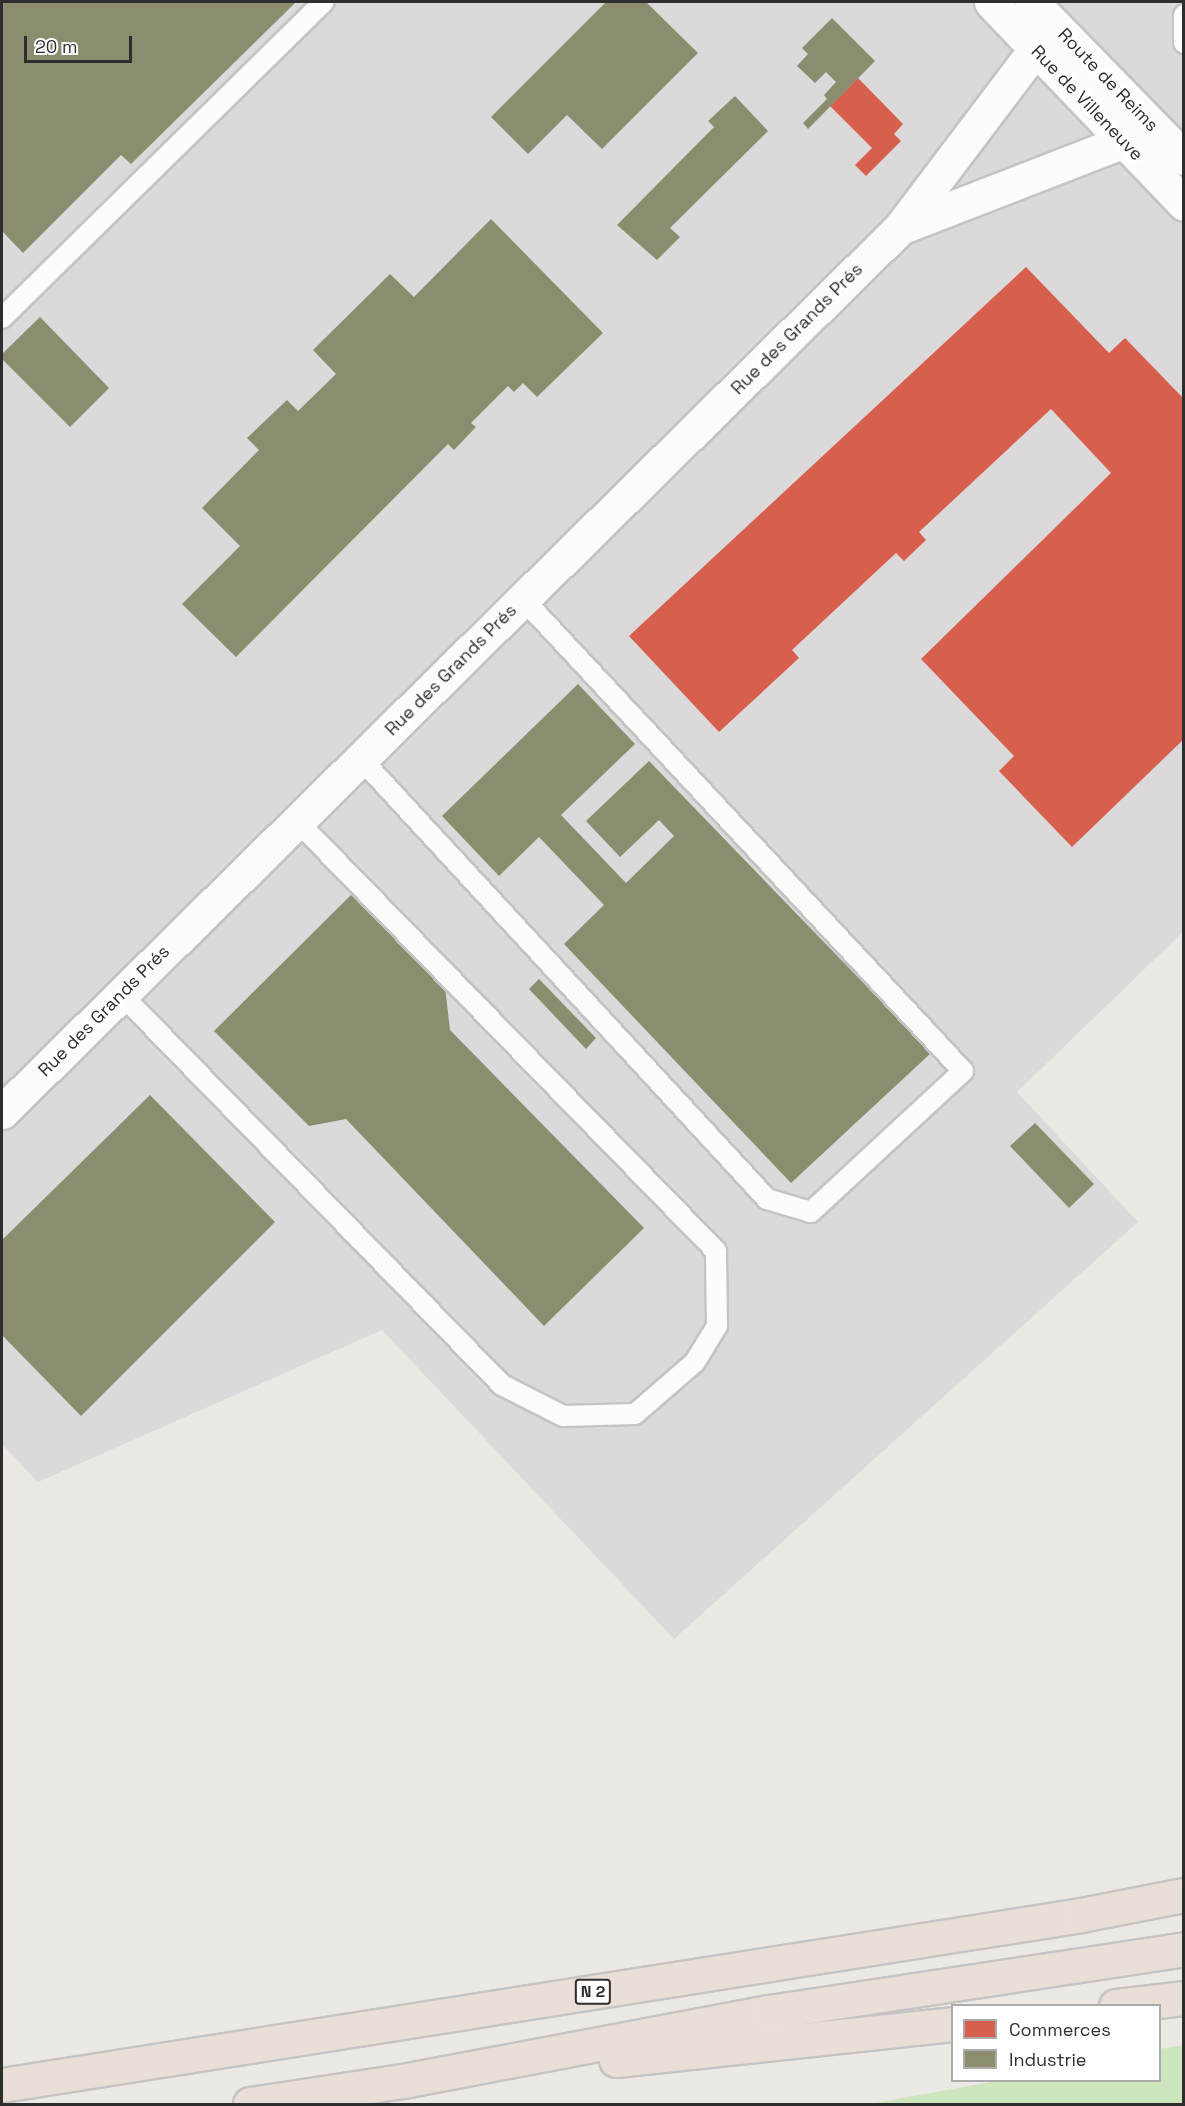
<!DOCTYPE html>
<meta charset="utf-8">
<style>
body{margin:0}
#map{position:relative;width:1185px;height:2106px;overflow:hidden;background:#ece8e4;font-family:"Space Grotesk",sans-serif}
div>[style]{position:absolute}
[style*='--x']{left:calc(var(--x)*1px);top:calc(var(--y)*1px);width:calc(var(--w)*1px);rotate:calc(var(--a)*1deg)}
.industrial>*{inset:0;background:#dcd9db}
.green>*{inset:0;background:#cee6be}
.shops>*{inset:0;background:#d6604d}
.industry>*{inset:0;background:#8c8c6e}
.roads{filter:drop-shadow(2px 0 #c5c4c5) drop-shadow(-2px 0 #c5c4c5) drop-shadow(0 2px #c5c4c5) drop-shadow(0 -2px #c5c4c5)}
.lane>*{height:20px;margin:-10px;padding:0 10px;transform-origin:10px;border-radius:10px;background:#fcfcfb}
.street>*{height:33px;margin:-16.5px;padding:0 16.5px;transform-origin:16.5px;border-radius:16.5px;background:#fcfcfb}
.secondary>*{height:33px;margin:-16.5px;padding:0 16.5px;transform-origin:16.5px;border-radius:16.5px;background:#fcfcfb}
.highway>*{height:33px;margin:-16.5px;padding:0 16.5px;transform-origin:16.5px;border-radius:16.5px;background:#eadfd6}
span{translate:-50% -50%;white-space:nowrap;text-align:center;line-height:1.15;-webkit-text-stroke:6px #fff;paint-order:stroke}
.shield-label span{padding:2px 4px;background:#fff;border:2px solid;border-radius:4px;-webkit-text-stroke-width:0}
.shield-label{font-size:16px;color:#2e2e2e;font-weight:700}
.street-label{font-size:18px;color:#2e2e2e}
.frame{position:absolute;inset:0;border:3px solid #2e2e2e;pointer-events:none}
.legend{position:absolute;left:951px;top:2004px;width:210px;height:78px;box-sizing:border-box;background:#fff;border:2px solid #ababab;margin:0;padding:8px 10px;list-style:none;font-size:18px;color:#2e2e2e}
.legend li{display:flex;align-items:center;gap:12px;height:30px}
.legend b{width:30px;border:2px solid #ababab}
.scale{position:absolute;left:24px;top:36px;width:108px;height:27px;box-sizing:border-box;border:3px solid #2e2e2e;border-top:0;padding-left:8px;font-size:18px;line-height:21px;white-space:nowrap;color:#2e2e2e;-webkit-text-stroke:4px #fff;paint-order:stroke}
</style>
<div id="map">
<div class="industrial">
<div style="clip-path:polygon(2px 2px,1183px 2px,1183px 932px,1017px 1092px,1138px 1222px,674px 1639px,382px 1330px,38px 1482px,2px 1444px)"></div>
</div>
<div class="green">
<div style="clip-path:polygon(1183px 2045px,1183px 2104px,870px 2104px,996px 2081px,1160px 2080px,1160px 2049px)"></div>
</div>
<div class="shops">
<div style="clip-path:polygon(858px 78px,903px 124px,894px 134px,901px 141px,866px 176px,855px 165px,872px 148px,830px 106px)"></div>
<div style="clip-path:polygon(1026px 267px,1109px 353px,1125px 338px,1184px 399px,1184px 739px,1072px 847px,999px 771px,1014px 756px,921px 659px,1111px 473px,1051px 409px,919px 532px,926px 540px,904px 561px,896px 553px,792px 650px,799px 658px,719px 732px,629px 636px)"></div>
</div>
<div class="industry">
<div style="clip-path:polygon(2px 2px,296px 2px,131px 164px,121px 155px,23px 253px,2px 231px)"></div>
<div style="clip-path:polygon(606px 2px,646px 2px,698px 53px,602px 149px,567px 115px,528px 154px,491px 117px)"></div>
<div style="clip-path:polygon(832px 18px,875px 61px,808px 129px,803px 123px,827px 99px,824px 95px,836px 82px,826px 72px,815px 83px,797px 66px,808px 54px,802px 48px)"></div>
<div style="clip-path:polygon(735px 96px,768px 131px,670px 228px,680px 237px,657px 260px,617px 225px,714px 127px,708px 121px)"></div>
<div style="clip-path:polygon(491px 219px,603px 333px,537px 397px,523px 383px,514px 392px,508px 386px,471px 423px,476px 427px,454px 450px,448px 444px,236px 657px,182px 604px,240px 546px,202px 508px,259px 450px,247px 438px,287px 400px,298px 411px,336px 374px,313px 350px,390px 274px,414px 297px)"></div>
<div style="clip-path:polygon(40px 317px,109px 388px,70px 427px,2px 359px,2px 354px)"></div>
<div style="clip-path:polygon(578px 684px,635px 744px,561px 815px,626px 883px,674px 836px,659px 820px,620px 857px,586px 821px,649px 761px,931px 1053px,791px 1183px,564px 944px,604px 905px,539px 837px,499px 876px,442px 816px)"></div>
<div style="clip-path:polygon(351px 895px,445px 987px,450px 1030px,644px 1228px,544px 1326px,346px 1119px,309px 1126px,214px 1031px)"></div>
<div style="clip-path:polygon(539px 979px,596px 1038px,586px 1049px,529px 989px)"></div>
<div style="clip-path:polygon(150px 1095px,275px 1222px,81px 1416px,2px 1335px,2px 1240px)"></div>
<div style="clip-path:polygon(1035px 1123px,1094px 1184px,1069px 1208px,1010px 1146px)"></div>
</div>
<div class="roads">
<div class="lane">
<div style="--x:1184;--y:15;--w:28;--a:90"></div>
<div style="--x:2;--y:318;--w:451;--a:-44.5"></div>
<div style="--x:361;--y:759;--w:599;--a:47.3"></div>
<div style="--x:767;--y:1199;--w:46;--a:16.5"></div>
<div style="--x:811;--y:1212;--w:207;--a:-42.8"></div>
<div style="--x:963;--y:1071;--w:645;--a:-132.99"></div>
<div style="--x:121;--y:994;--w:546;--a:45.74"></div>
<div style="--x:502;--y:1385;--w:68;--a:26.9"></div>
<div style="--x:563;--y:1416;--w:72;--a:-1.6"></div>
<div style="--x:635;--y:1414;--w:79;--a:-40.9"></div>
<div style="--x:695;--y:1362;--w:42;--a:-58.6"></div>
<div style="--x:717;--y:1326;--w:75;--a:-90.8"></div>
<div style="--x:716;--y:1251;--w:600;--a:-134.26"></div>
</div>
<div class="street">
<div style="--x:900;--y:228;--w:268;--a:-21.2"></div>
<div style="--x:2;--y:1112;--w:1260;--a:-44.55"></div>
<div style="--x:900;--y:228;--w:253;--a:-52.9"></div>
</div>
<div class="secondary">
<div style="--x:991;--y:2;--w:279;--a:46.3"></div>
<div style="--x:1032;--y:2;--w:218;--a:45.7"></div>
</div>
<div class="highway">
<div style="--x:1116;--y:2006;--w:68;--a:-6.7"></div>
<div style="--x:616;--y:2060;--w:338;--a:-6.1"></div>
<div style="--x:2;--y:2085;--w:1092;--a:-8.95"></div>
<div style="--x:1081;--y:1915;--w:105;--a:-11"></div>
<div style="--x:250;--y:2104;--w:160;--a:-8.6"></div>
<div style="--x:408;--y:2080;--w:367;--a:-10.7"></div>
<div style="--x:769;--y:2012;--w:420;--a:-8.6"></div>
</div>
</div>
<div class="shield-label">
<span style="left:593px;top:1992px">N 2</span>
</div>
<div class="street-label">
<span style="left:1108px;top:80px;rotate:46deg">Route de Reims</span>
<span style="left:1087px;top:103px;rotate:46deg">Rue de Villeneuve</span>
<span style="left:797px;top:329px;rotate:-45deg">Rue des Grands Prés</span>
<span style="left:451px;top:670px;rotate:-45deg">Rue des Grands Prés</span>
<span style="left:104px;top:1011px;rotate:-45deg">Rue des Grands Prés</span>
</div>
<div class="frame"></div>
<ul class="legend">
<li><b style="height:16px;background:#d6604d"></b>Commerces</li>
<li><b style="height:16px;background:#8c8c6e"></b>Industrie</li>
</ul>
<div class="scale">20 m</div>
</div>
